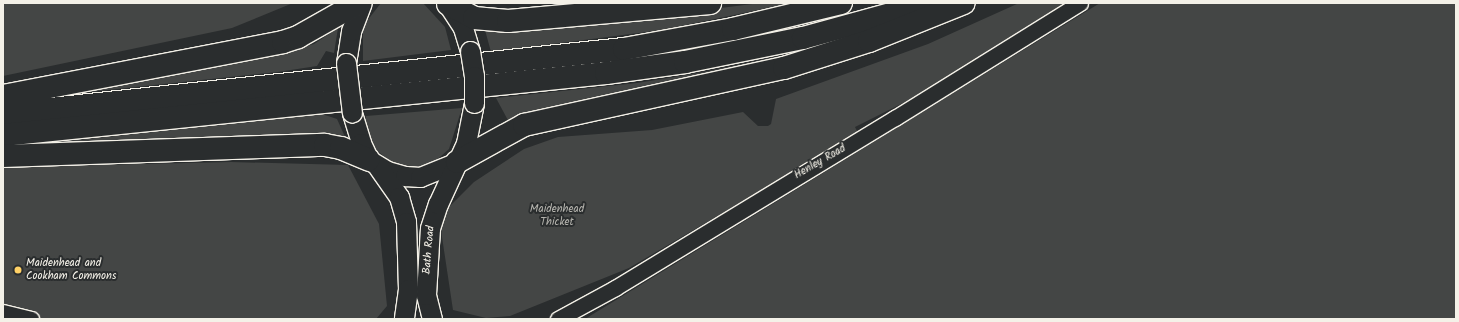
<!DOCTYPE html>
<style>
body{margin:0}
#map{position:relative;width:1459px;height:322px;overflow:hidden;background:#2a2d2e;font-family:Kalam,sans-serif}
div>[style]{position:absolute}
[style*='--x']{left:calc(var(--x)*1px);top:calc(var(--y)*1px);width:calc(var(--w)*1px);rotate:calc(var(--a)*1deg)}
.green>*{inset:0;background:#444645}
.roads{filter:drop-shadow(1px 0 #f4f1e8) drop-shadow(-1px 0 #f4f1e8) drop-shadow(0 1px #f4f1e8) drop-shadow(0 -1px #f4f1e8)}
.minor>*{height:15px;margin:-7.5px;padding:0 7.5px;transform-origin:7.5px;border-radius:7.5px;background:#2a2d2e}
.major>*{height:19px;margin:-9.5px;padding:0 9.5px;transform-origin:9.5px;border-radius:9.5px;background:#2a2d2e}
.highway>*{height:22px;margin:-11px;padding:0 11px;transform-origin:11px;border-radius:11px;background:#2a2d2e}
.bridges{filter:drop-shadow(1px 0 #f4f1e8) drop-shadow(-1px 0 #f4f1e8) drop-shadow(0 1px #f4f1e8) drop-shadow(0 -1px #f4f1e8)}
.major-bridge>*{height:19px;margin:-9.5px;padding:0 9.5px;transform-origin:9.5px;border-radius:9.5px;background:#2a2d2e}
.dots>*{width:11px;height:11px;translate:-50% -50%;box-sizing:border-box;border:2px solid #2a2d2e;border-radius:50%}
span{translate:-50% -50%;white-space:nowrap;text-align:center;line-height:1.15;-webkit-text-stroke:4px #2a2d2e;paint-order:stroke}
.street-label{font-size:11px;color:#f4f1e8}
.park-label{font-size:11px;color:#b6b5af}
.poi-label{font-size:11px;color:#f4f1e8}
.left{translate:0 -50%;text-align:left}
.frame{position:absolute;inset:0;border:4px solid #f4f1e8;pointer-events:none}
</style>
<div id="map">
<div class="green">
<div style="clip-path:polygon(3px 3px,293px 3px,232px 28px,3px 76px)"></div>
<div style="clip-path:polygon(381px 3px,423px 3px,445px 27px,451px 50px,363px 61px,363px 26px)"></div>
<div style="clip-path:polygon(760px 3px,791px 3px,662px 30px,491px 52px,485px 30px,634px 19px)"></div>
<div style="clip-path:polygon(1019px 3px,1069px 3px,919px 95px,855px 127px,858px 133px,629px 268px,510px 316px,486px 318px,453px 310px,439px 217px,474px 182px,524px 149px,558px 137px,652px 130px,743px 112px,758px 126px,768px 126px,771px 124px,776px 99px,928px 44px)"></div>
<div style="clip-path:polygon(1100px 3px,1456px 3px,1456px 319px,585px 319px)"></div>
<div style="clip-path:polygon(338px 28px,334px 53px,326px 51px,317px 66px,278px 72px,70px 94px,166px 74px,260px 59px,314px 44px)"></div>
<div style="clip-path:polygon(812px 49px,510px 124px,496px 98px,637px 83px,699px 73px)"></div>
<div style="clip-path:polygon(462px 108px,449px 149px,431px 165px,398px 168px,374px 148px,362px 130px,366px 116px)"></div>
<div style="clip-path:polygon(322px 114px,337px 119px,346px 139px,68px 145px,68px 141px)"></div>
<div style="clip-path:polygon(231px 162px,348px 165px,379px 224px,387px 306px,376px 319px,3px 319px,3px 167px)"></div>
</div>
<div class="roads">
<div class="minor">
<div style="--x:3;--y:312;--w:29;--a:14"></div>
<div style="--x:558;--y:319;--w:65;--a:-28.5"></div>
<div style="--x:615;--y:288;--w:328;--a:-31.3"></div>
<div style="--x:895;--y:118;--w:218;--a:-31.9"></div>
</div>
<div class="major">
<div style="--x:447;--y:3;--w:30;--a:57"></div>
<div style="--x:463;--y:28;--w:24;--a:73"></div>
<div style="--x:346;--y:63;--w:32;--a:-81"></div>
<div style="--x:351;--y:31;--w:30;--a:-69"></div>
<div style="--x:352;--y:113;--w:31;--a:73"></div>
<div style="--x:361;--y:143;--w:19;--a:65"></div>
<div style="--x:369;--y:160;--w:21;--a:31"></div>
<div style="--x:387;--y:171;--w:19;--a:16"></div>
<div style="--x:405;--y:176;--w:15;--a:4"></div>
<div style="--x:420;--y:177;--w:40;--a:-22"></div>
<div style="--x:378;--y:167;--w:37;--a:55"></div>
<div style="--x:399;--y:197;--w:26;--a:74"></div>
<div style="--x:406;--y:222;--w:67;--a:88.3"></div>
<div style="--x:408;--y:289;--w:30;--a:98"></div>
<div style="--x:432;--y:319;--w:25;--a:-104"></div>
<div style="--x:426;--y:295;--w:67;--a:-86.6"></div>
<div style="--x:430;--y:228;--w:25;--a:-72"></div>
<div style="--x:438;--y:204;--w:67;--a:-65.3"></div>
<div style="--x:466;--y:143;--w:41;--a:-78.7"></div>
</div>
<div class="highway">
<div style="--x:448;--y:4;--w:30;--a:28"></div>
<div style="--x:474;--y:18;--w:34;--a:5"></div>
<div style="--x:508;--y:21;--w:203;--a:-5.1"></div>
<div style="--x:3;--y:96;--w:285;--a:-10.9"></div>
<div style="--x:283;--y:42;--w:16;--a:-18"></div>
<div style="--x:298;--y:37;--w:69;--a:-29.5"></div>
<div style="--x:3;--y:114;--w:624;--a:-5.98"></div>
<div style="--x:624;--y:49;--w:111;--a:-10.4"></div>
<div style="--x:733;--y:29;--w:111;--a:-13.5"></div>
<div style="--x:3;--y:135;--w:606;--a:-5.87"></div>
<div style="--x:606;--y:73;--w:80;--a:-7.9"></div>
<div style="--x:685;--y:62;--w:120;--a:-11.5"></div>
<div style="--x:803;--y:38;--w:133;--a:-15.3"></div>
<div style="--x:3;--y:156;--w:322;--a:-2"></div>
<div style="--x:325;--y:145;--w:16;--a:11"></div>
<div style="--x:341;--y:148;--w:30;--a:23"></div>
<div style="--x:457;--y:162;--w:77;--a:-28.9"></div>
<div style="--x:524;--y:125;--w:266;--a:-12.4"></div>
<div style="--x:784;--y:68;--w:89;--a:-17.6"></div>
<div style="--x:869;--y:41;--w:102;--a:-21.8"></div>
</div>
</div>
<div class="bridges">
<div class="major-bridge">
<div style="--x:470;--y:51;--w:25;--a:81"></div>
<div style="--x:474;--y:76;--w:27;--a:90"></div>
<div style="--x:346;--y:63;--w:50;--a:83.2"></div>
</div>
</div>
<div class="dots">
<div style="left:18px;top:270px;background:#ffd166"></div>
</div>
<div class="street-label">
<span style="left:820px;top:162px;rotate:-30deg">Henley Road</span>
<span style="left:429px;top:250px;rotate:-85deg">Bath Road</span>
</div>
<div class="park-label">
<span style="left:557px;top:216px">Maidenhead<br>Thicket</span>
</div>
<div class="poi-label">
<span class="left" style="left:26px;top:270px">Maidenhead and<br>Cookham Commons</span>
</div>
<div class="frame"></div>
</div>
